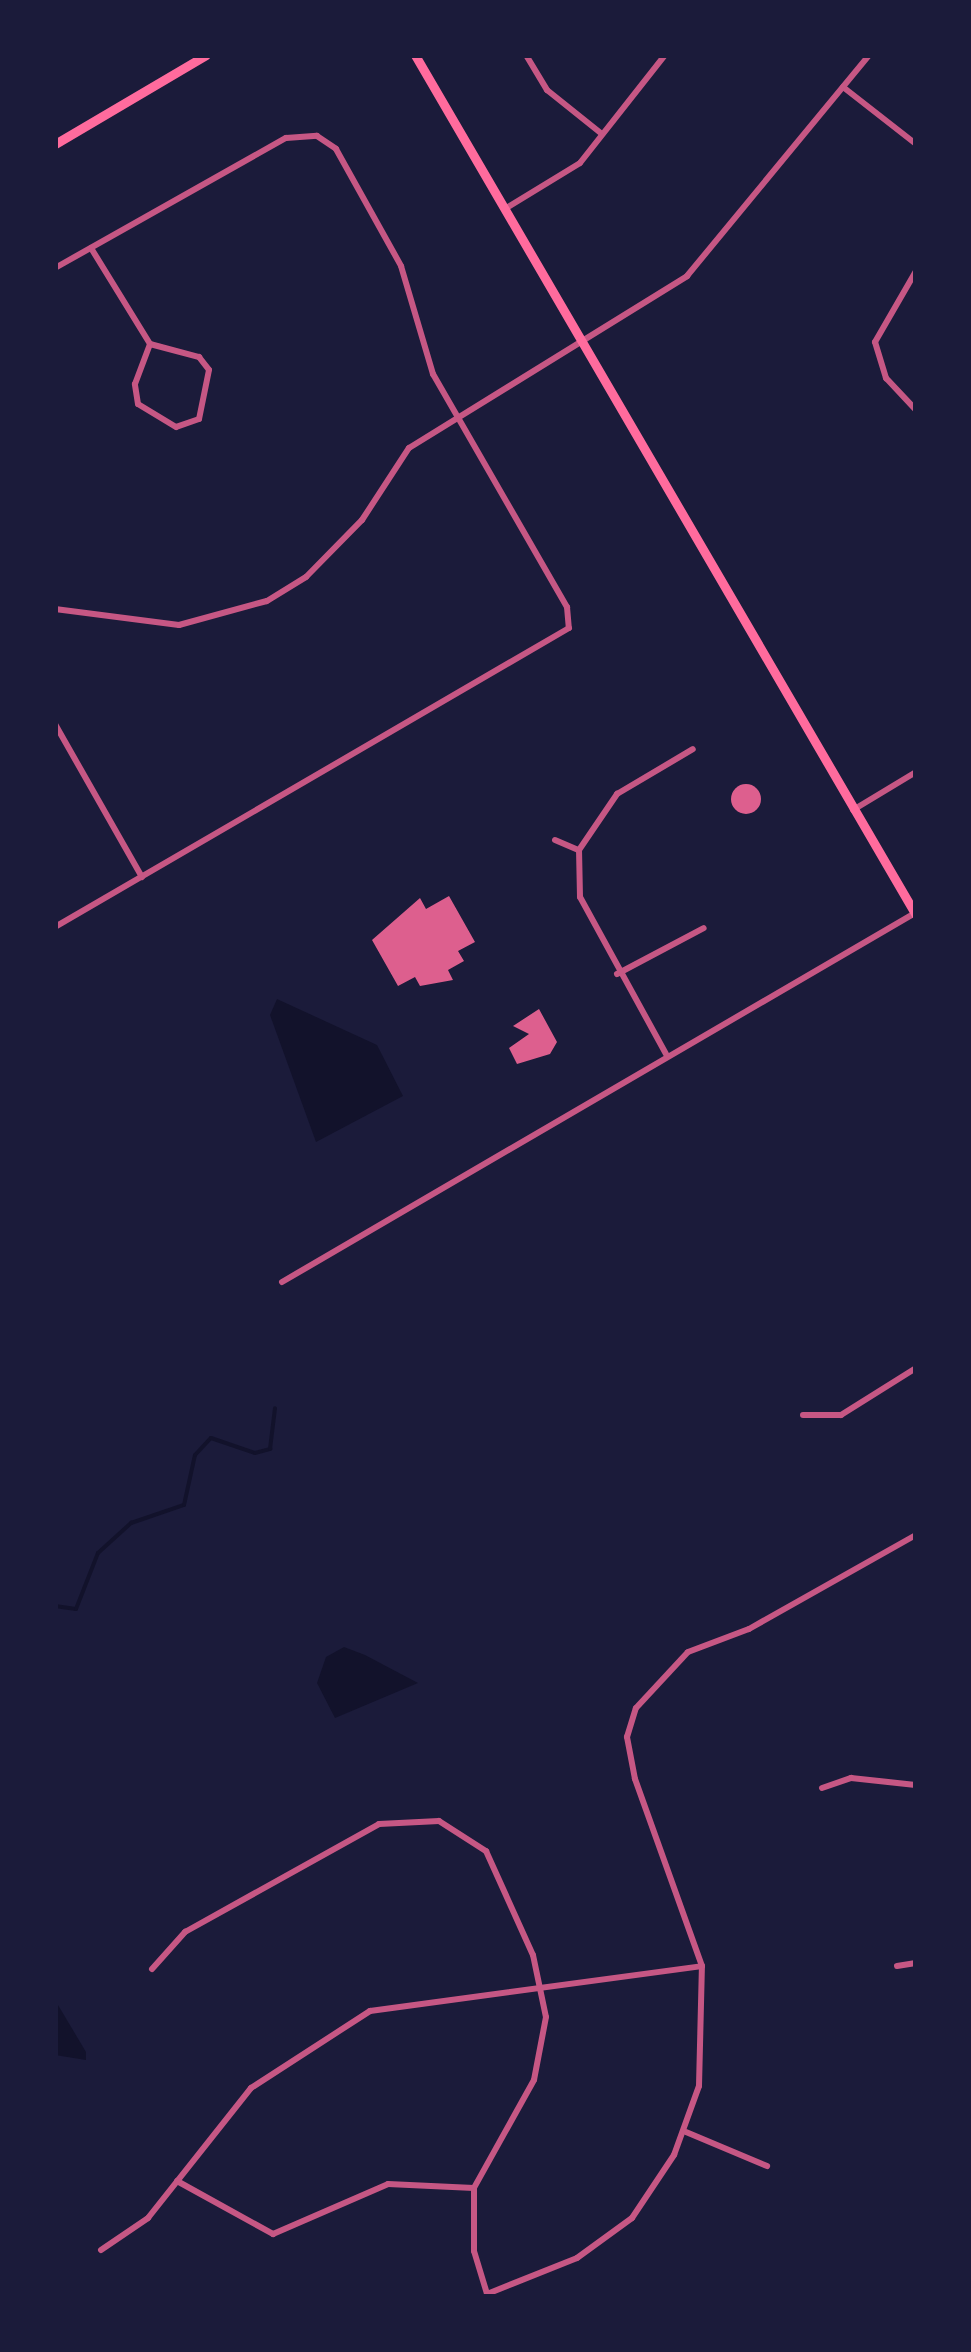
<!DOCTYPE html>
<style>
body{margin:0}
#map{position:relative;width:971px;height:2352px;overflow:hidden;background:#1b1b3a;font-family:"Alegreya Sans",sans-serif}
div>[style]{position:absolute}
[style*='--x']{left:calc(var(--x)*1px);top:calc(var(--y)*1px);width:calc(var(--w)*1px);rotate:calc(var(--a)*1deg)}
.water>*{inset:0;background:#12122b}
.stream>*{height:4px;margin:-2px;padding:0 2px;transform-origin:2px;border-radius:2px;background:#12122b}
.building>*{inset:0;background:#dd5f8e}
.round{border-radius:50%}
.minor>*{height:6px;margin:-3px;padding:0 3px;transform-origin:3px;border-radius:3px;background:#c65784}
.secondary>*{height:9px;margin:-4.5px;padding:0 4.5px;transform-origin:4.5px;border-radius:4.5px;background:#ff6b9d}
span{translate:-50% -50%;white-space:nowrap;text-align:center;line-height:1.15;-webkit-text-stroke:8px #1b1b3a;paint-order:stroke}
.frame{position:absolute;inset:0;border:58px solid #1b1b3a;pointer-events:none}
</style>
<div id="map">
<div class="water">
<div style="clip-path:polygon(277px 999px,377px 1045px,403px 1096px,316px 1142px,270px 1015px)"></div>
<div style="clip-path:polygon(344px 1647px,365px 1655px,418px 1683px,335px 1718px,317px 1683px,326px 1657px)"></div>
<div style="clip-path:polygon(55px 2000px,86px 2052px,86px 2060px,55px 2055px)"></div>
</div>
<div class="stream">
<div style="--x:55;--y:1606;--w:21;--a:8"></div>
<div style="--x:76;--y:1609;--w:60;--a:-68.6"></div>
<div style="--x:98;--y:1553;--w:45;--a:-42.3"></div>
<div style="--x:131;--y:1523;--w:56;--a:-18.8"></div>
<div style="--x:184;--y:1505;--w:51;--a:-77.6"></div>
<div style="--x:195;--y:1455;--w:23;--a:-47"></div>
<div style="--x:211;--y:1438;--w:46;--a:18.8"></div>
<div style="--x:255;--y:1453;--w:16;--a:-15"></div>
<div style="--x:270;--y:1449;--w:41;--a:-83"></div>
</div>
<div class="building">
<div class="round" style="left:731px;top:784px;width:30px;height:30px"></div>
<div style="clip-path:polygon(449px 896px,475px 942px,458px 951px,464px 961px,448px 970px,453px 980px,420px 986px,415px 977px,398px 986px,372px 940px,420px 898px,426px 909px)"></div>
<div style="clip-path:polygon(539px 1009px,557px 1042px,550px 1054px,517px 1064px,509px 1048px,529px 1034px,513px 1026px)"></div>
</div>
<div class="minor">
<div style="--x:526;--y:55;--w:41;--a:59"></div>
<div style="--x:547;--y:90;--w:70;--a:38.7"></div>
<div style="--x:843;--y:87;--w:93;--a:38"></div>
<div style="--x:508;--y:207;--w:84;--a:-31.4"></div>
<div style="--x:580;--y:163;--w:137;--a:-51.8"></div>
<div style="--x:91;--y:248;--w:113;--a:58.4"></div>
<div style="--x:150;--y:344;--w:51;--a:14.9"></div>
<div style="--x:199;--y:357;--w:16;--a:52"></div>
<div style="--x:209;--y:370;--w:50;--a:101.5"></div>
<div style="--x:199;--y:419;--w:24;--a:161"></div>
<div style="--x:176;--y:427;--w:44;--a:-148.8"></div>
<div style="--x:138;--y:404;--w:20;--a:-99"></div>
<div style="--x:135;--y:384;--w:43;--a:-69.4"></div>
<div style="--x:55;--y:268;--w:265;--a:-29.4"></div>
<div style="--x:286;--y:138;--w:31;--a:-4"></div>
<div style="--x:317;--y:136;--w:23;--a:34"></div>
<div style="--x:336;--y:149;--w:134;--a:60.9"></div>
<div style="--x:401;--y:266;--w:113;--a:73.5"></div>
<div style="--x:433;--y:374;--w:269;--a:60.1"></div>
<div style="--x:567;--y:607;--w:21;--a:85"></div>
<div style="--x:569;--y:628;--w:595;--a:149.81"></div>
<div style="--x:916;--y:271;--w:82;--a:120"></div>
<div style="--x:875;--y:342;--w:38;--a:73"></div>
<div style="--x:886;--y:378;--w:44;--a:46.8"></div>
<div style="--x:55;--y:609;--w:125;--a:7.4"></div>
<div style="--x:179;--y:625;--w:91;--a:-15.3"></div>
<div style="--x:267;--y:601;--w:46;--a:-31.6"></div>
<div style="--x:306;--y:577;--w:80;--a:-45.5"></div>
<div style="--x:362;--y:520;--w:86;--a:-56.9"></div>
<div style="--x:409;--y:448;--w:327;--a:-31.7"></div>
<div style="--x:687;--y:276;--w:286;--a:-50.5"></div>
<div style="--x:55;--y:724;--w:176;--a:60.4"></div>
<div style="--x:853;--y:810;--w:74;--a:-31.1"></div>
<div style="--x:555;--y:840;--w:26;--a:23"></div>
<div style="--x:617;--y:974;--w:98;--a:-27.9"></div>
<div style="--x:666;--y:1054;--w:179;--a:-118.7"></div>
<div style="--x:580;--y:897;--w:47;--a:-91.2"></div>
<div style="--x:579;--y:850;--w:68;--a:-55.8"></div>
<div style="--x:617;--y:794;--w:88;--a:-30.6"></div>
<div style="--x:282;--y:1282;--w:733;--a:-30.24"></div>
<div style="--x:803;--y:1415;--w:38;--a:0"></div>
<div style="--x:841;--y:1415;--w:89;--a:-32.1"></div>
<div style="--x:822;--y:1788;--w:31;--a:-19"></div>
<div style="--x:851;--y:1778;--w:65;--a:6.1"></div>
<div style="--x:897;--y:1966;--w:19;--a:-9"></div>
<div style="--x:152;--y:1969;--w:50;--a:-48.3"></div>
<div style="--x:185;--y:1932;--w:222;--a:-29.1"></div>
<div style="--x:379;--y:1824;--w:60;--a:-2.9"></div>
<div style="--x:439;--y:1821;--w:56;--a:32.6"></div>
<div style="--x:486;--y:1851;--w:114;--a:65.7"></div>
<div style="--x:533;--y:1955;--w:63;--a:78.2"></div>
<div style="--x:546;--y:2017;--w:64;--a:100.8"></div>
<div style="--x:534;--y:2080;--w:124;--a:119.1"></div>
<div style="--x:474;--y:2188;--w:63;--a:90"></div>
<div style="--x:474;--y:2251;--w:48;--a:73.1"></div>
<div style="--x:686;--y:2132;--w:88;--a:22.8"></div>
<div style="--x:177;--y:2181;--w:110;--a:28.9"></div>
<div style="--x:273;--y:2234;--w:125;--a:-23.5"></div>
<div style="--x:388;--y:2184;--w:86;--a:2.7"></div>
<div style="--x:101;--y:2250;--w:57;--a:-34.2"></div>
<div style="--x:148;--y:2218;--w:166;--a:-51.6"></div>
<div style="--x:251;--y:2088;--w:142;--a:-32.9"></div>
<div style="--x:370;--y:2011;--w:335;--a:-7.7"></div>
<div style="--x:487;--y:2294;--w:97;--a:-21.8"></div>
<div style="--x:577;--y:2258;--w:68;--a:-36"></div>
<div style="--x:632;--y:2218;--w:76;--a:-56.3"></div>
<div style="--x:674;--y:2155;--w:73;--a:-70.1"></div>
<div style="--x:699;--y:2086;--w:120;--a:-88.6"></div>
<div style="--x:702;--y:1966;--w:199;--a:-109.7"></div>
<div style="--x:635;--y:1779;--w:43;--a:-100.8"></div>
<div style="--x:627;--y:1737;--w:30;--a:-73"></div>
<div style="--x:636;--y:1708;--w:76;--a:-47.1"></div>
<div style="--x:688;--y:1652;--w:65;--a:-20.7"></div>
<div style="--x:749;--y:1629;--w:192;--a:-29.4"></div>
</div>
<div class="secondary">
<div style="--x:415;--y:55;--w:995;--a:59.78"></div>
<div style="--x:55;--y:144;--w:175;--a:-30.5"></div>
</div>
<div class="frame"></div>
</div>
